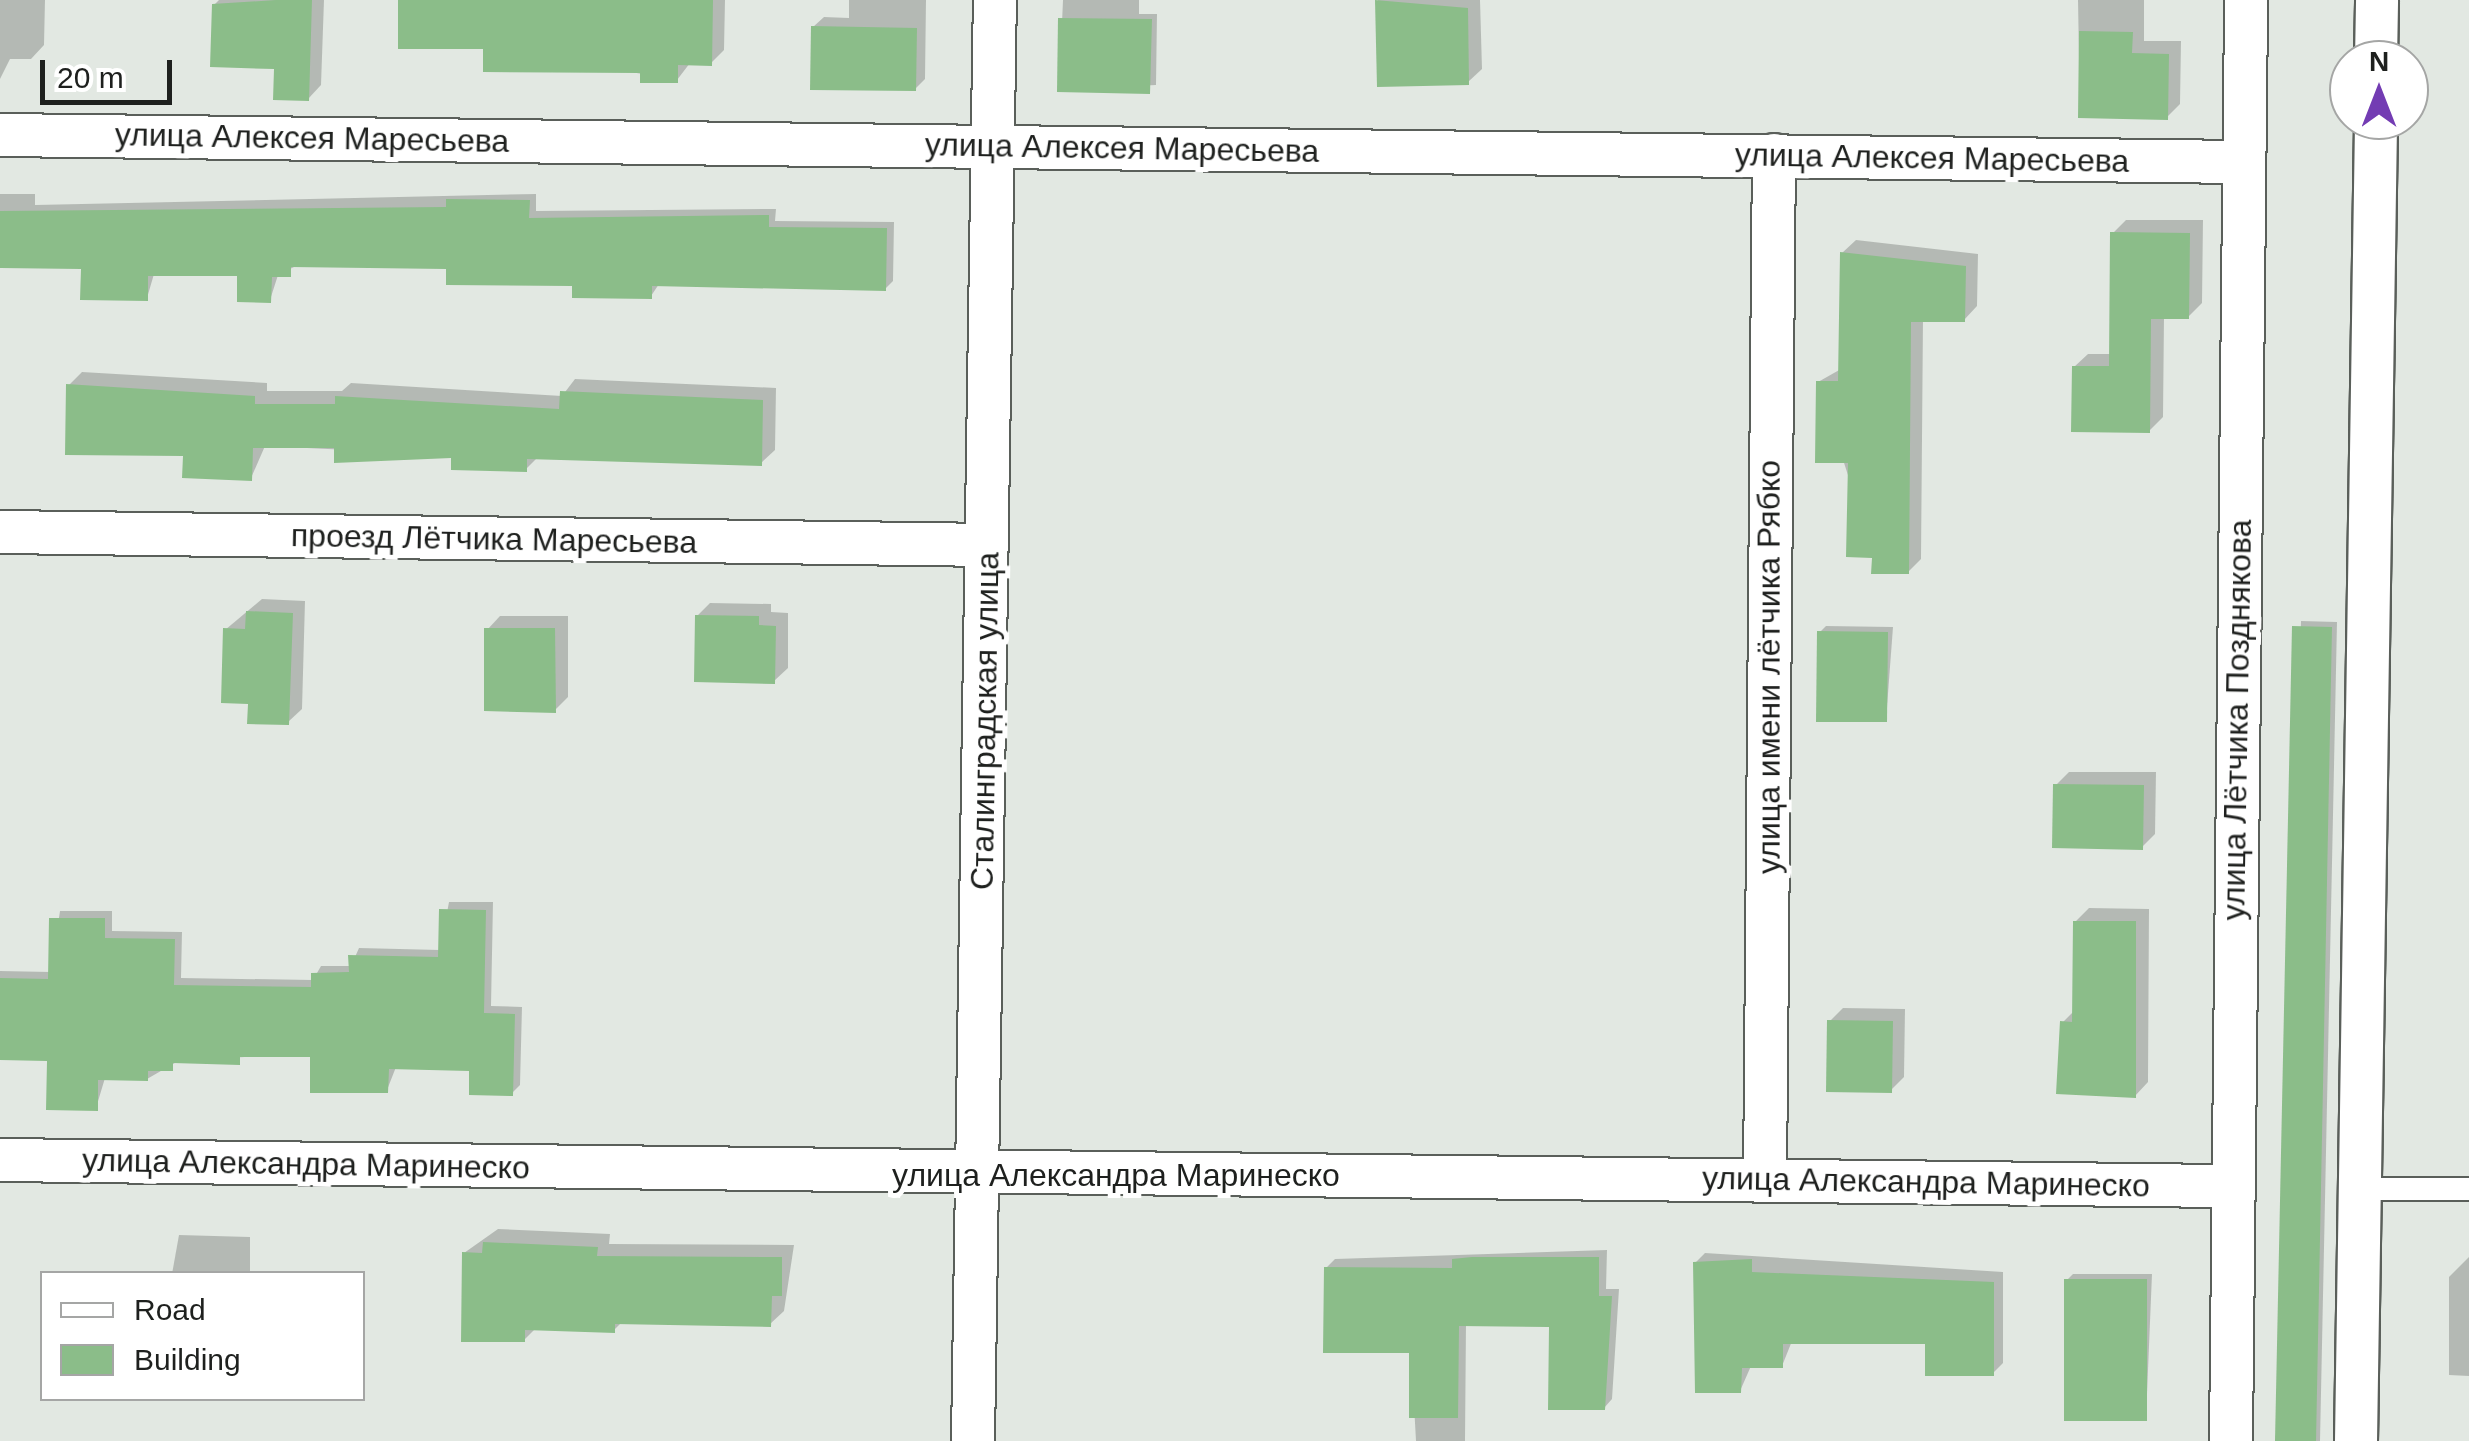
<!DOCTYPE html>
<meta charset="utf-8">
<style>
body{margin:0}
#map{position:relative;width:2469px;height:1441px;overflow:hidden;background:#e2e8e2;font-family:Helvetica,sans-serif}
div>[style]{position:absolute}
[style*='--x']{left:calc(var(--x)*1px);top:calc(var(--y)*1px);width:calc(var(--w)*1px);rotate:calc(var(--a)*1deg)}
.shadow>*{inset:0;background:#0003}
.building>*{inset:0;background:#8bbd89}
.roads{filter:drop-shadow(2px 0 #5a5f5a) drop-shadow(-2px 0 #5a5f5a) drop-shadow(0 2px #5a5f5a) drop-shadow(0 -2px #5a5f5a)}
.service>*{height:22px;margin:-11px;padding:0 11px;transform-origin:11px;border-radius:11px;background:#fff}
.minor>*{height:42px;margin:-21px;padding:0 21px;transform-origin:21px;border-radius:21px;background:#fff}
span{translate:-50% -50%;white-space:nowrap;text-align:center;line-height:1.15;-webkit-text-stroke:10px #fff;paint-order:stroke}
.street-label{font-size:32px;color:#1e201e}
.legend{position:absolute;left:40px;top:1271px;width:325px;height:130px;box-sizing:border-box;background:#fff;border:2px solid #a5a6a5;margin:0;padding:12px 18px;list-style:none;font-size:30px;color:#1e201e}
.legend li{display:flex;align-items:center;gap:20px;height:50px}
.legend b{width:50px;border:2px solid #a5a6a5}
.north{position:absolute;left:2329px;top:40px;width:100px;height:100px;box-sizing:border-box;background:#fff;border:2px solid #a5a6a5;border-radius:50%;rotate:0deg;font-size:28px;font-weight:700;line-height:40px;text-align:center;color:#1e201e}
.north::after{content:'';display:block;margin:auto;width:35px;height:45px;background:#733cb3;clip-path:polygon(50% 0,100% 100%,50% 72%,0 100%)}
.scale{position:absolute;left:40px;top:60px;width:132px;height:45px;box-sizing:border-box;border:5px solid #1e201e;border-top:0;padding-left:12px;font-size:30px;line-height:35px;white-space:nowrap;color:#1e201e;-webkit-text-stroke:8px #fff;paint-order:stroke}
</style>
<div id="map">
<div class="shadow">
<div style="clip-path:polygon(0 0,45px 0,44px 45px,31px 59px,10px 59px,0 79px)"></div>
<div style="clip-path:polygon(219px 0,324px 0,321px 85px,308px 99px,214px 5px)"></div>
<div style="clip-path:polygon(401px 0,725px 0,724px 50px,711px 63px,690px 63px,677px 80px,486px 47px)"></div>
<div style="clip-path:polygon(849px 0,926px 0,925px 79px,915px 89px,813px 27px,824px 17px,849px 18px)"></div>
<div style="clip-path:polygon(1063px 0,1139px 0,1139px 14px,1157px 14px,1156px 85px,1059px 90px)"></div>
<div style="clip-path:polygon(1378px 0,1480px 0,1482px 69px,1468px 82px,1380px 84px)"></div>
<div style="clip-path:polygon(2078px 0,2144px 0,2144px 41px,2181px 41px,2180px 104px,2167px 117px,2080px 116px)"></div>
<div style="clip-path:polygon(0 194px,35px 194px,35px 205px,536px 194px,536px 211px,776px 209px,775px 221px,894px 222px,893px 281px,885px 289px,659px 284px,651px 296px,448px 266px,298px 265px,278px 275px,270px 300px,240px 274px,154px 274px,147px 298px,83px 266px,0 265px)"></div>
<div style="clip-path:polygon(2126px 220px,2203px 220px,2202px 303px,2188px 317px,2164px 317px,2163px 417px,2149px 431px,2074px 367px,2088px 354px,2111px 354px,2113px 233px)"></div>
<div style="clip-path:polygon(1856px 240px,1978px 254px,1977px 306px,1964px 320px,1923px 319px,1921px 559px,1908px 572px,1874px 556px,1818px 382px,1841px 369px,1842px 253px)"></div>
<div style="clip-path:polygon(82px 372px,267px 383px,267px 391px,342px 391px,351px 383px,562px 396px,575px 379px,776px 388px,775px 450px,761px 463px,538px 457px,526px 469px,453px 455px,265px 446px,251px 478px,185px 454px,69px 385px)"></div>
<div style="clip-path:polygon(262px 599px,305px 601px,302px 709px,288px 722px,251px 702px,225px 630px)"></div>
<div style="clip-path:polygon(710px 603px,771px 604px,771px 612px,788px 613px,788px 668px,774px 681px,697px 616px)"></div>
<div style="clip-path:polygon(500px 616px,568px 616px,568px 697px,555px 710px,487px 630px)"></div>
<div style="clip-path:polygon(2301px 621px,2337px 622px,2320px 1441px,2278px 1441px)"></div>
<div style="clip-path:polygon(1826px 626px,1893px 627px,1886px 720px,1820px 632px)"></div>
<div style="clip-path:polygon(2069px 772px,2156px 772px,2155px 834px,2142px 847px,2056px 785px)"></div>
<div style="clip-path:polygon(449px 902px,493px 902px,491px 1006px,522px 1007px,520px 1085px,512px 1093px,472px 1068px,396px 1067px,387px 1090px,313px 1054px,180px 1060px,147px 1079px,105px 1078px,96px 1108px,50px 1059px,0 1058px,0 971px,51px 972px,60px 911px,112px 911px,112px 931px,182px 932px,181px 978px,313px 980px,321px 966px,351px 966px,359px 948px,440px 950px)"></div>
<div style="clip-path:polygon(2089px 908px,2149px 909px,2148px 1082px,2135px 1096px,2063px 1022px,2074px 1011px,2075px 922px)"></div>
<div style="clip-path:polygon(1843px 1008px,1905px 1009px,1904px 1077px,1891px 1090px,1830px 1021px)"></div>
<div style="clip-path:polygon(498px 1229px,610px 1234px,609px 1244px,794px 1245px,784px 1311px,770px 1324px,622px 1322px,614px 1330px,536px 1328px,524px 1340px,464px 1253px)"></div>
<div style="clip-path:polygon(179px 1235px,250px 1237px,250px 1274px,172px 1274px)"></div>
<div style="clip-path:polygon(1607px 1250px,1606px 1289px,1619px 1289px,1612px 1399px,1604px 1408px,1551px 1325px,1466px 1324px,1465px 1441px,1416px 1441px,1411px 1351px,1326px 1268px,1335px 1259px)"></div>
<div style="clip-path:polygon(1705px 1253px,2003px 1272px,2003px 1363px,1993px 1373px,1927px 1341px,1792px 1341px,1782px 1366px,1751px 1366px,1740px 1391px,1695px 1263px)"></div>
<div style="clip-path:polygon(2469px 1257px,2469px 1376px,2449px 1375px,2449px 1277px)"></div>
<div style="clip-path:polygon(2073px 1274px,2152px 1274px,2146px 1418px,2067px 1280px)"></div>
</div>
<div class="building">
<div style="clip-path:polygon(276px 0,312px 0,309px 101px,273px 100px,274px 69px,210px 67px,212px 4px)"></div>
<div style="clip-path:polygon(398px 0,713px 0,712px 66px,678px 65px,678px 83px,640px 83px,640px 73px,483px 72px,483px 49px,398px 49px)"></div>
<div style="clip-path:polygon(1375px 0,1468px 8px,1469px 85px,1377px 87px)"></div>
<div style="clip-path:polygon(1058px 18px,1152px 19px,1150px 94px,1057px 92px)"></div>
<div style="clip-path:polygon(811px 26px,917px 28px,916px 91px,810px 90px)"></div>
<div style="clip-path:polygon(2079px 31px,2133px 32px,2132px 53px,2169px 54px,2168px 120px,2078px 118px)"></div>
<div style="clip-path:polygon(446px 199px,530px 200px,529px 218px,769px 215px,769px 227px,887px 228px,886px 291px,652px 286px,652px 299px,572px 298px,572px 286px,446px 285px,446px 269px,291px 267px,291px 277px,272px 277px,271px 303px,237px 302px,237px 276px,148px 276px,148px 301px,80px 300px,81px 269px,0 268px,0 211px,446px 207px)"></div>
<div style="clip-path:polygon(2110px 232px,2190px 233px,2189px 319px,2151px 319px,2150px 433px,2071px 432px,2072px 366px,2109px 366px)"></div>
<div style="clip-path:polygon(1840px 252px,1966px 266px,1965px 322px,1911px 322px,1909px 574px,1871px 574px,1872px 558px,1846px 557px,1848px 463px,1815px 463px,1816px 381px,1838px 381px)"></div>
<div style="clip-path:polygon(66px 384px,255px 396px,255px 404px,335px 404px,335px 396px,559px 409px,560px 391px,763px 400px,762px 466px,527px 459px,527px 472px,451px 470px,451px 458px,334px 463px,334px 448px,253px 448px,252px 481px,182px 478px,183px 456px,65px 455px)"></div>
<div style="clip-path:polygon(246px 611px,293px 613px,289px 725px,247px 724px,248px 704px,221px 703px,223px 628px,245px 629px)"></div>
<div style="clip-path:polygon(695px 615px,759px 616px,759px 625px,776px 626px,775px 684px,694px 682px)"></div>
<div style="clip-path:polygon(2292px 626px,2332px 627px,2316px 1441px,2275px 1441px)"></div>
<div style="clip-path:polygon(484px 628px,555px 628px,556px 713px,484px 711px)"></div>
<div style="clip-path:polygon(1817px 631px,1888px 632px,1887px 722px,1816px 722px)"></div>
<div style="clip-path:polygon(2053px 784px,2144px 785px,2143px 850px,2052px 848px)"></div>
<div style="clip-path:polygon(439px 909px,486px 910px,484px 1013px,515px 1014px,513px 1096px,469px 1095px,469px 1071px,389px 1069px,388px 1093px,310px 1093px,310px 1057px,240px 1057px,240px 1065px,173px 1063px,173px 1071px,148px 1071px,148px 1081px,98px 1080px,98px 1111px,46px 1110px,47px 1061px,0 1060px,0 978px,48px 979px,49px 918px,105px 918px,105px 938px,175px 939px,174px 985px,311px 987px,311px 973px,349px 972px,348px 955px,438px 957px)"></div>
<div style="clip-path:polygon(2073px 921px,2136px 921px,2136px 1098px,2056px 1094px,2060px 1021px,2072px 1022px)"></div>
<div style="clip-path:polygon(1827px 1020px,1893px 1021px,1892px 1093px,1826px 1092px)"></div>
<div style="clip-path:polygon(483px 1242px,598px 1247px,597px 1256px,782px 1257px,782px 1296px,772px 1296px,771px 1327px,615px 1324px,615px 1333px,525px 1330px,525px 1342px,461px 1342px,462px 1252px,482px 1253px)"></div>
<div style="clip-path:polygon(1472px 1257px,1599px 1257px,1599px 1296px,1612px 1296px,1605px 1410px,1548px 1410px,1549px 1327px,1459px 1326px,1458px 1418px,1409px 1418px,1409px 1353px,1323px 1353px,1324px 1267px,1452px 1268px,1452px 1259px)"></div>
<div style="clip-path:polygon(1752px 1259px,1752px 1272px,1994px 1282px,1994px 1376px,1925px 1376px,1925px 1344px,1783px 1344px,1783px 1368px,1742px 1368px,1741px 1393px,1695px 1393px,1693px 1262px)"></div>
<div style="clip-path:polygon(2064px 1279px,2147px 1279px,2147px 1421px,2064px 1421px)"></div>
</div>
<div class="roads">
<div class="service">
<div style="--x:2360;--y:1189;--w:109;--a:0"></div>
</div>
<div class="minor">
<div style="--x:2376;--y:60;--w:60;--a:-89"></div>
<div style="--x:0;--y:135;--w:2244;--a:0.69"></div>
<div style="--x:0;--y:532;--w:987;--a:0.75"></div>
<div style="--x:0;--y:1160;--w:2232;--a:0.67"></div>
<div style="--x:1765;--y:1180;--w:1025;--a:-89.5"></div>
<div style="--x:973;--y:1441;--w:1441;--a:-89.13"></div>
<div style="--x:2231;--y:1441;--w:1441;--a:-89.4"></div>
<div style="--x:2356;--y:1441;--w:1321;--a:-89.13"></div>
</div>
</div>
<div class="street-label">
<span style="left:312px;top:138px;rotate:1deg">улица Алексея Маресьева</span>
<span style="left:1122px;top:148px;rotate:1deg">улица Алексея Маресьева</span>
<span style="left:1932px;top:158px;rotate:1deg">улица Алексея Маресьева</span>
<span style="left:494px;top:539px;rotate:1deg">проезд Лётчика Маресьева</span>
<span style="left:1769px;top:667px;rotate:-90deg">улица имени лётчика Рябко</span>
<span style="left:2237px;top:720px;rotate:-89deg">улица Лётчика Позднякова</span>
<span style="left:985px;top:721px;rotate:-89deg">Сталинградская улица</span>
<span style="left:306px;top:1164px;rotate:1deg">улица Александра Маринеско</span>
<span style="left:1116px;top:1175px">улица Александра Маринеско</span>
<span style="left:1926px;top:1182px;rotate:1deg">улица Александра Маринеско</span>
</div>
<ul class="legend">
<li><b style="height:12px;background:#fff"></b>Road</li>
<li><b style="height:28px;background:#8bbd89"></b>Building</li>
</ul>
<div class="north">N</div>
<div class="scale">20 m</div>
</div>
